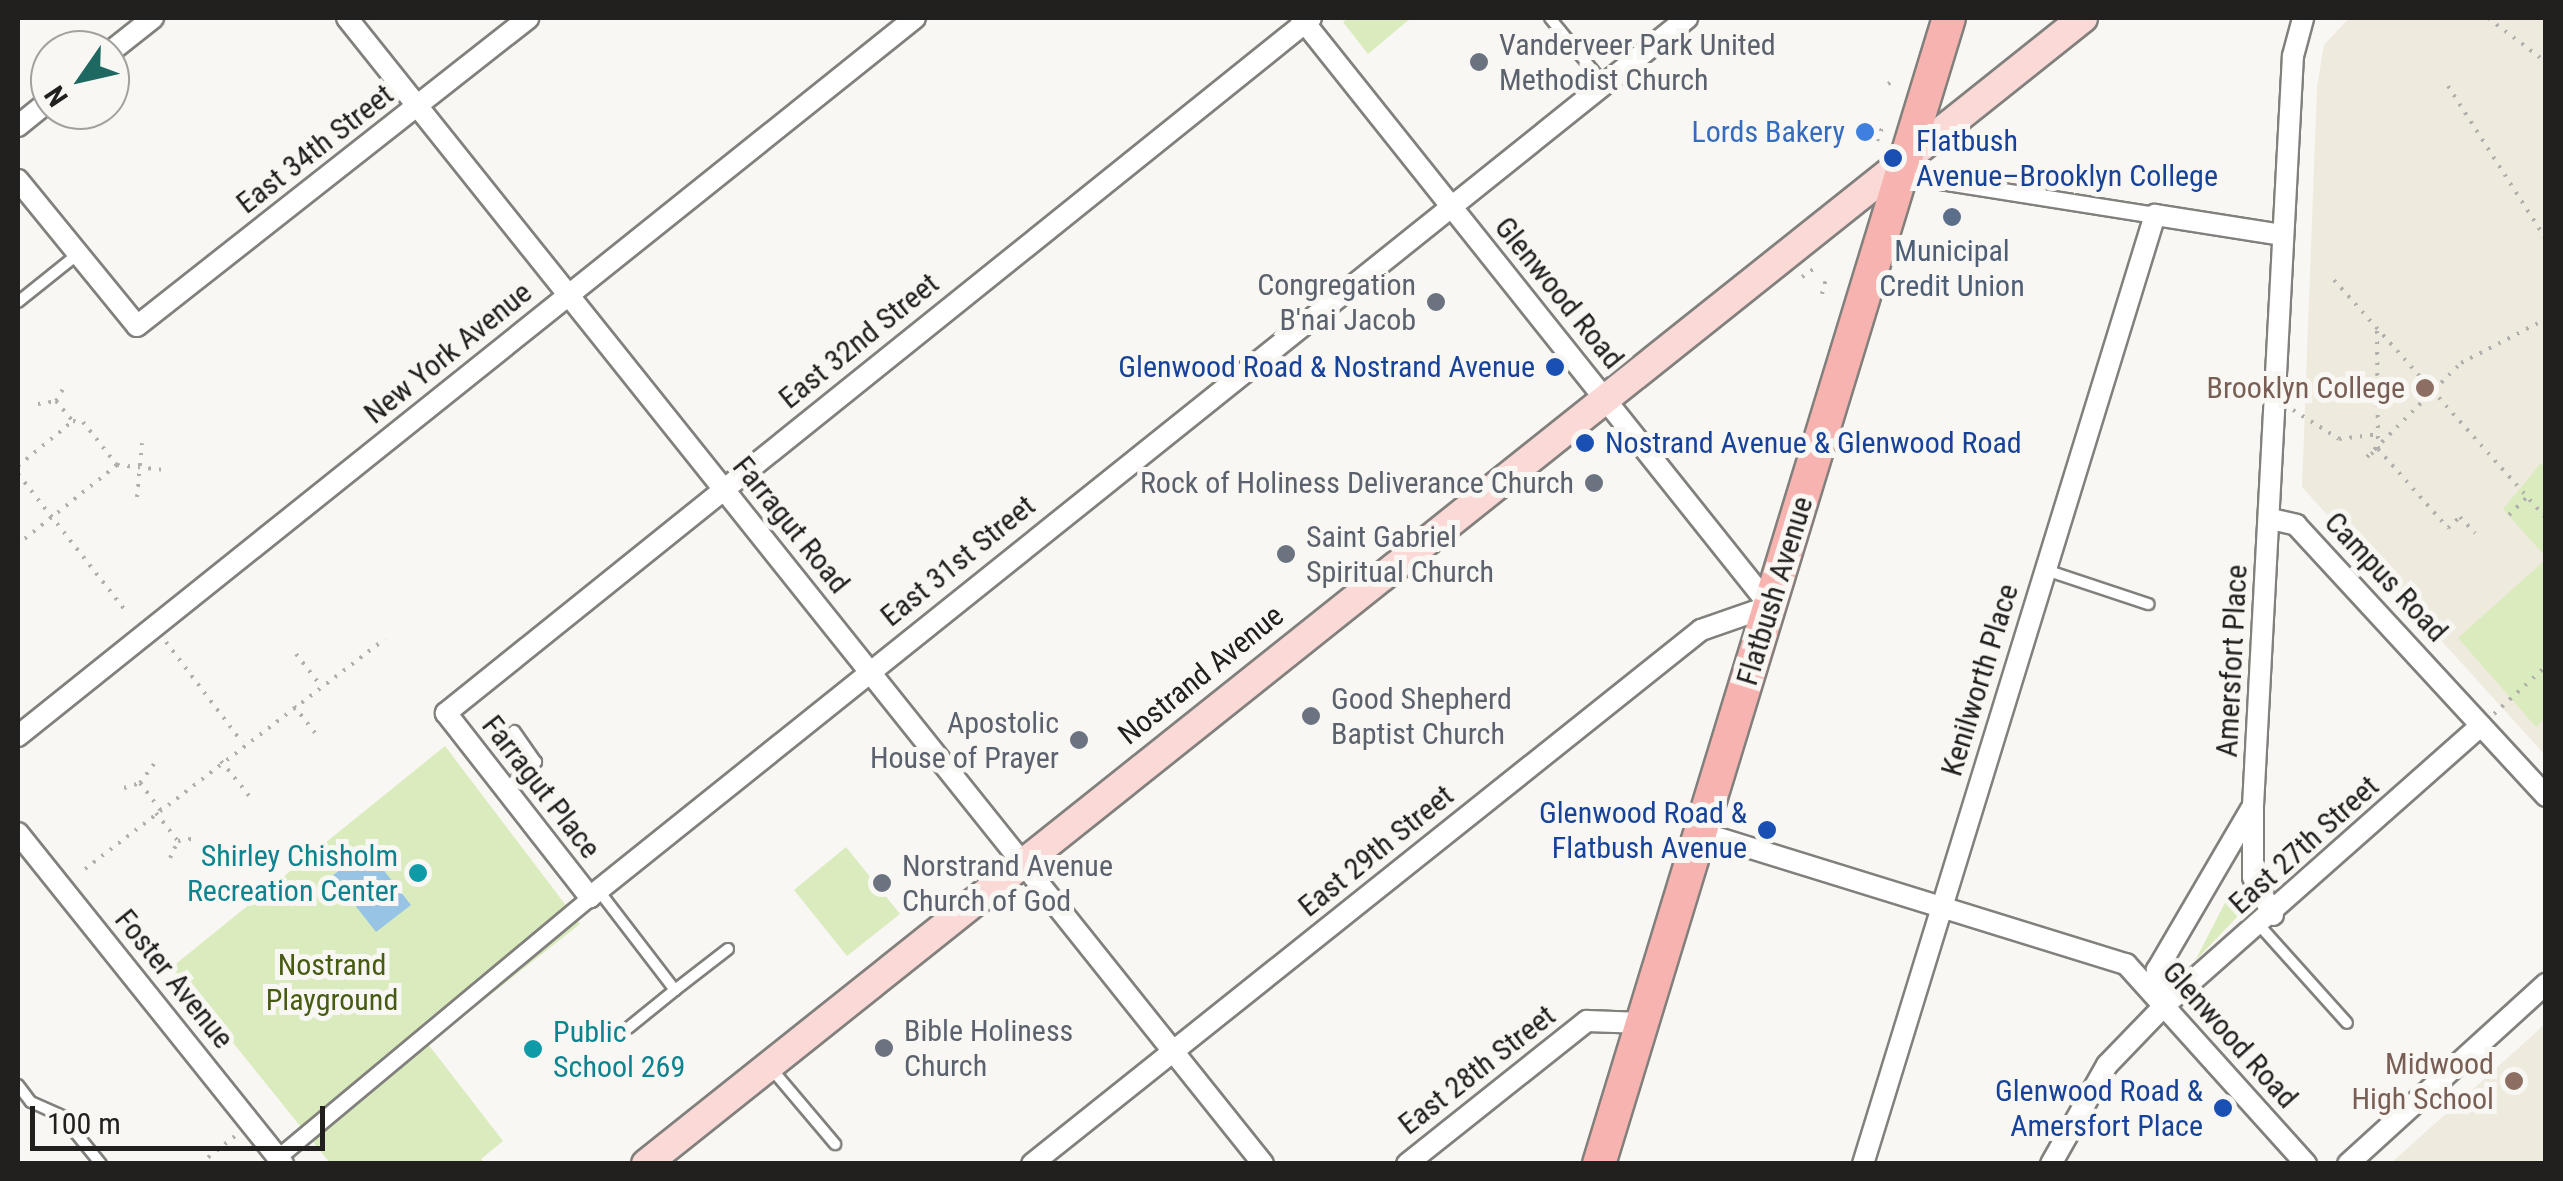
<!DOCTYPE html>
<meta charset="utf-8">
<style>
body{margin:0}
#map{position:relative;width:2563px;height:1181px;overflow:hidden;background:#f8f7f3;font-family:"Roboto Condensed",sans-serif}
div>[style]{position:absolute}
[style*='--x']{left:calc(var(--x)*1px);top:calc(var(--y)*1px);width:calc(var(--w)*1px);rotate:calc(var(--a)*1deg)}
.built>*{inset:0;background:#eeeade}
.green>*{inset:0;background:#daebbe}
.water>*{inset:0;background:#97c3e5}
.path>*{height:4px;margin-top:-2px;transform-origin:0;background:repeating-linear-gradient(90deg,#b1b0ad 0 2.5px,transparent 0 10.5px)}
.roads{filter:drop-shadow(2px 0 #82807d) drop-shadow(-2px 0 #82807d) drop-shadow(0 2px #82807d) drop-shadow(0 -2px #82807d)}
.service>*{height:10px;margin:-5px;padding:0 5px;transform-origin:5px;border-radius:5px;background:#fff}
.pedestrian>*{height:15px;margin:-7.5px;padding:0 7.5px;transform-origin:7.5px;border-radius:7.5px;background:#fff}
.minor>*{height:20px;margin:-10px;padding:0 10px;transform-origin:10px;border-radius:10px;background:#fff}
.secondary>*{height:28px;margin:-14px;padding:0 14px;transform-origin:14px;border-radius:14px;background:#fbd9d7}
.primary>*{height:32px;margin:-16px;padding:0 16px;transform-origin:16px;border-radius:16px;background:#f7b3af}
.dots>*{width:28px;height:28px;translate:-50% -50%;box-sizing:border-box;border:5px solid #f8f7f3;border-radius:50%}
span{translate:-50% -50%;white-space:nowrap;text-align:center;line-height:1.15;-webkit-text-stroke:10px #f8f7f3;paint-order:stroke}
.worship-label{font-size:30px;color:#5b616d}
.left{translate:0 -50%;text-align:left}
.right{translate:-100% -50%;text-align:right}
.shop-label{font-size:30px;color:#366cbe}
.transit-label{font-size:30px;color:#164399}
.street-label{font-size:30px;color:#21201f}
.service-label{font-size:30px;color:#4e5e75}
.education-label{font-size:30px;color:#785e54}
.culture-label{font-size:30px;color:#0d838f}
.park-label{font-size:30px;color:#475b14}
.frame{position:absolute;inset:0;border:20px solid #21201f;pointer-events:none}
.north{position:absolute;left:30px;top:30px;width:100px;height:100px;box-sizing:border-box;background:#f8f7f3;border:2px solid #a2a19e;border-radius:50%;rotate:236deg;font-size:28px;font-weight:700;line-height:40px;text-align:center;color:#21201f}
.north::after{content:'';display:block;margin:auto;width:35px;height:45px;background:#1e6862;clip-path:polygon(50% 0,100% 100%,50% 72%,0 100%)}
.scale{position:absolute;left:30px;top:1106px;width:295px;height:45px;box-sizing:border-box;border:5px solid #21201f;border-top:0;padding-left:12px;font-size:30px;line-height:35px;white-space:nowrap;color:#21201f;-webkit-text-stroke:8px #f8f7f3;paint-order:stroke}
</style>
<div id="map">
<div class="built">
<div style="clip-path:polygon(2349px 18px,2545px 18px,2545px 755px,2302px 487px,2317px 87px,2324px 45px)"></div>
<div style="clip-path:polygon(2545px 1024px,2545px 1163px,2391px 1163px,2420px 1137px)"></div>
</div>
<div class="green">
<div style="clip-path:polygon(1349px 18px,1411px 18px,1368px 54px,1343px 22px)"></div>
<div style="clip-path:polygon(2541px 463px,2545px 468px,2545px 556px,2503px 509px)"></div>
<div style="clip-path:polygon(2545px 560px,2545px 718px,2536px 727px,2458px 638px)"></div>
<div style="clip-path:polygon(445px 746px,580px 924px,428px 1044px,503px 1141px,481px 1159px,484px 1163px,330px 1163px,172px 967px)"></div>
<div style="clip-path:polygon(846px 847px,900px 914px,847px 956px,794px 890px)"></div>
<div style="clip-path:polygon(2230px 893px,2238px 916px,2195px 961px)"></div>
</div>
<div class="water">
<div style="clip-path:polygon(367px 849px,411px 905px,376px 932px,332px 876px)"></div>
</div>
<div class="path">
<div style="--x:2488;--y:18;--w:73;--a:37.2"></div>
<div style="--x:1888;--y:84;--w:9;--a:-32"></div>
<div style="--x:2448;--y:86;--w:182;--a:57.4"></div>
<div style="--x:1877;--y:141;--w:17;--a:-69"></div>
<div style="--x:1802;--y:277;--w:16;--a:-35"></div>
<div style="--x:2334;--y:280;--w:319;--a:48.3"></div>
<div style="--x:1822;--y:294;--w:16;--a:-75"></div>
<div style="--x:56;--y:401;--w:20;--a:-60"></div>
<div style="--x:38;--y:404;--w:18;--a:-9"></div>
<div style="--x:56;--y:401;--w:26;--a:50"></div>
<div style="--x:2293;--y:410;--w:54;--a:32.2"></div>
<div style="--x:2339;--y:439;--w:35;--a:-7"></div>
<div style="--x:2378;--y:449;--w:106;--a:48.5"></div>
<div style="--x:2448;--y:528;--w:16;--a:-43"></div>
<div style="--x:2460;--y:517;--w:22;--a:47"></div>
<div style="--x:2371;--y:454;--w:9;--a:-36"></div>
<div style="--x:2378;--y:449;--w:121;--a:-90.5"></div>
<div style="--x:2367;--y:457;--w:133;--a:-45"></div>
<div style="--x:2461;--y:363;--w:96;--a:-27.4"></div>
<div style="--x:117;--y:465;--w:49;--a:5.8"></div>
<div style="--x:18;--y:466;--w:71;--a:-39.3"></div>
<div style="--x:73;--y:421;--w:10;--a:6"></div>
<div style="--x:83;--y:422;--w:55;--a:51.7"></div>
<div style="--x:117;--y:465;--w:127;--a:141.4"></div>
<div style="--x:18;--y:474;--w:174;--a:51.8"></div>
<div style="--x:137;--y:497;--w:54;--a:-84.7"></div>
<div style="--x:2509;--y:515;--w:25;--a:-45"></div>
<div style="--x:166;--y:642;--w:126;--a:52.8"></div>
<div style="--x:296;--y:654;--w:37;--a:52"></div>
<div style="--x:294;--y:706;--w:36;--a:52"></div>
<div style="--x:2494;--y:714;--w:71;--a:-42.7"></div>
<div style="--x:221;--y:761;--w:46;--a:51.1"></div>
<div style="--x:140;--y:783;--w:34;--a:53"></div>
<div style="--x:124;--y:788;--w:17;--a:-17"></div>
<div style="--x:140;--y:783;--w:24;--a:-54"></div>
<div style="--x:156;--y:813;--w:36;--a:52"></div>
<div style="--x:170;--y:858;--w:19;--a:-65"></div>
<div style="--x:178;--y:841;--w:18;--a:-9"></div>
<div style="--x:85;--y:869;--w:378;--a:-37.5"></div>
<div style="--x:180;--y:989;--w:17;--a:-40"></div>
<div style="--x:200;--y:1164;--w:45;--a:-38.7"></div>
</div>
<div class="roads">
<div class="service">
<div style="--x:1550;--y:18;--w:85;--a:50.7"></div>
<div style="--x:18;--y:302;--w:77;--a:-38.7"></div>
<div style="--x:2046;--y:570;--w:108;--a:18.4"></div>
<div style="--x:506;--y:788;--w:40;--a:-41"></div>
<div style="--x:536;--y:762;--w:38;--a:-125"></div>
<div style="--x:599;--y:891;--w:125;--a:52.5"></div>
<div style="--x:675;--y:990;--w:60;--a:141"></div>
<div style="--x:2260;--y:926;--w:130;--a:48.1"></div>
<div style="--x:675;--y:990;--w:67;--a:-37.7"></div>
<div style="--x:770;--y:1067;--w:101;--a:49.8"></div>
<div style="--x:18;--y:1085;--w:21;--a:53"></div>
<div style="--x:31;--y:1102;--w:34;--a:24"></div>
<div style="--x:62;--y:1116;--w:62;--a:50.9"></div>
</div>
<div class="pedestrian">
<div style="--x:1940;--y:181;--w:218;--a:9"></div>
<div style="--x:278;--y:1157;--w:406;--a:-39.8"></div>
</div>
<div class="minor">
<div style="--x:347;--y:18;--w:1467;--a:51.36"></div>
<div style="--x:1311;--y:18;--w:1110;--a:141.22"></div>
<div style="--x:446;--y:713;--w:234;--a:52"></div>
<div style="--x:590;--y:897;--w:1406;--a:-38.7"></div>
<div style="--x:110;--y:52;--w:55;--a:-38.3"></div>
<div style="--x:18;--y:126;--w:41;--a:-39.1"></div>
<div style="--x:18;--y:180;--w:188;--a:50.8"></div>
<div style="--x:137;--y:326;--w:498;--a:-38.2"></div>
<div style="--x:2271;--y:519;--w:26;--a:13"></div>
<div style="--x:2296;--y:525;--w:369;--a:47.3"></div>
<div style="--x:18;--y:736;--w:1149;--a:-38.68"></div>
<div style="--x:18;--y:833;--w:424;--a:51.3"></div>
<div style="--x:1702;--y:833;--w:444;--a:17.2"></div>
<div style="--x:2126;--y:964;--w:269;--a:48"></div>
<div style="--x:2273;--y:915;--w:43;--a:-117.8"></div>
<div style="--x:2253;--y:877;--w:71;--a:-90"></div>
<div style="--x:2253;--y:806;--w:751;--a:-86.95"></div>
<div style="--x:2293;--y:56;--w:39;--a:-75"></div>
<div style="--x:2164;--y:1004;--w:35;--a:-102"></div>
<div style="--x:2157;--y:970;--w:186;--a:-59.7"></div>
<div style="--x:1032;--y:1164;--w:856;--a:-38.6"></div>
<div style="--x:1701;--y:630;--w:73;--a:-19.2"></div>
<div style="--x:1770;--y:606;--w:752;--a:-128.58"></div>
<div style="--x:1407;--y:1164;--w:230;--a:-38.5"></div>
<div style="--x:1587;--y:1021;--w:56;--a:2"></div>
<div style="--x:1863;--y:1164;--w:993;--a:-72.9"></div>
<div style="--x:2155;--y:215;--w:129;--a:8.9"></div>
<div style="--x:2051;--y:1164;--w:114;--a:-60.5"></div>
<div style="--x:2107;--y:1065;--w:82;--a:-46"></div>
<div style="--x:2164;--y:1006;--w:423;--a:-41.5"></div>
<div style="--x:2348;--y:1164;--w:268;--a:-42.3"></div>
</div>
<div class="secondary">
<div style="--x:646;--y:1164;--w:1838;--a:-38.57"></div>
</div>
<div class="primary">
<div style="--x:1599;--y:1164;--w:1198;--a:-73.02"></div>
</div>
</div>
<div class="dots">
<div style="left:1479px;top:62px;background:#6b7280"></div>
<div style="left:1865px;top:132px;background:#3f7fe0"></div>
<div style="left:1893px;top:158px;background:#1a4fb4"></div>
<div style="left:1952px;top:217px;background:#5c6f8a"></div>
<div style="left:1436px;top:302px;background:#6b7280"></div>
<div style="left:1555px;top:367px;background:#1a4fb4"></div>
<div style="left:2425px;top:388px;background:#8d6e63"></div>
<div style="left:1585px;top:443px;background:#1a4fb4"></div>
<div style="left:1594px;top:483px;background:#6b7280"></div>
<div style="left:1286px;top:554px;background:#6b7280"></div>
<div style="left:1311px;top:716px;background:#6b7280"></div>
<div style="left:1079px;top:740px;background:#6b7280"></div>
<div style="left:1767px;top:830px;background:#1a4fb4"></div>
<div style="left:418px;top:873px;background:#0f9aa8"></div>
<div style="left:882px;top:883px;background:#6b7280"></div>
<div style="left:884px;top:1048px;background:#6b7280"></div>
<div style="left:533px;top:1049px;background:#0f9aa8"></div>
<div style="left:2514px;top:1081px;background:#8d6e63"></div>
<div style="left:2223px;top:1108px;background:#1a4fb4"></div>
</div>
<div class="worship-label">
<span class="left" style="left:1499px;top:62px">Vanderveer Park United<br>Methodist Church</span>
<span class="right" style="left:1416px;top:302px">Congregation<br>B'nai Jacob</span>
<span class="right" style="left:1574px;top:483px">Rock of Holiness Deliverance Church</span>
<span class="left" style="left:1306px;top:554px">Saint Gabriel<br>Spiritual Church</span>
<span class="left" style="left:1331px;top:716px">Good Shepherd<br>Baptist Church</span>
<span class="right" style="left:1059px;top:740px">Apostolic<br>House of Prayer</span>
<span class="left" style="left:902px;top:883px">Norstrand Avenue<br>Church of God</span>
<span class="left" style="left:904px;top:1048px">Bible Holiness<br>Church</span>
</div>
<div class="shop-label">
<span class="right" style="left:1845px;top:132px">Lords Bakery</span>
</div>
<div class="transit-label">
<span class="left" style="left:1916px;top:158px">Flatbush<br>Avenue–Brooklyn College</span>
<span class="right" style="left:1535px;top:367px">Glenwood Road &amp; Nostrand Avenue</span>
<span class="left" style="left:1605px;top:443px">Nostrand Avenue &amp; Glenwood Road</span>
<span class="right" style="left:1747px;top:830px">Glenwood Road &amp;<br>Flatbush Avenue</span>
<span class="right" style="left:2203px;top:1108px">Glenwood Road &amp;<br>Amersfort Place</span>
</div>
<div class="street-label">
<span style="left:315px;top:149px;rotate:-38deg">East 34th Street</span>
<span style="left:1559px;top:293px;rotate:51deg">Glenwood Road</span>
<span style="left:859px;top:341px;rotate:-39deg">East 32nd Street</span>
<span style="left:448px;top:353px;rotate:-39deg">New York Avenue</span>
<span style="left:791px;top:525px;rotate:51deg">Farragut Road</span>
<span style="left:958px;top:561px;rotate:-39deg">East 31st Street</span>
<span style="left:2386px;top:577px;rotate:47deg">Campus Road</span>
<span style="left:1775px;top:591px;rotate:-73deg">Flatbush Avenue</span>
<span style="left:2232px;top:661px;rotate:-87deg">Amersfort Place</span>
<span style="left:1201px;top:675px;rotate:-39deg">Nostrand Avenue</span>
<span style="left:1980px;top:680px;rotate:-73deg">Kenilworth Place</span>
<span style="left:541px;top:787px;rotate:52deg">Farragut Place</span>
<span style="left:2304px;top:845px;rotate:-42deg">East 27th Street</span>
<span style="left:1376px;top:851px;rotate:-39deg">East 29th Street</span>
<span style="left:174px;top:979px;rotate:51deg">Foster Avenue</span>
<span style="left:2230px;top:1035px;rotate:48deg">Glenwood Road</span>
<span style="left:1477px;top:1070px;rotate:-38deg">East 28th Street</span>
</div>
<div class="service-label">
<span style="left:1952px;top:268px">Municipal<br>Credit Union</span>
</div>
<div class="education-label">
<span class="right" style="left:2405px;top:388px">Brooklyn College</span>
<span class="right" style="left:2494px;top:1081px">Midwood<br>High School</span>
</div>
<div class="culture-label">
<span class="right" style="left:398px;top:873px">Shirley Chisholm<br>Recreation Center</span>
<span class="left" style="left:553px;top:1049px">Public<br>School 269</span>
</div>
<div class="park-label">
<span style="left:332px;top:982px">Nostrand<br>Playground</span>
</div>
<div class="frame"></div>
<div class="north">N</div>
<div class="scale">100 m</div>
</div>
